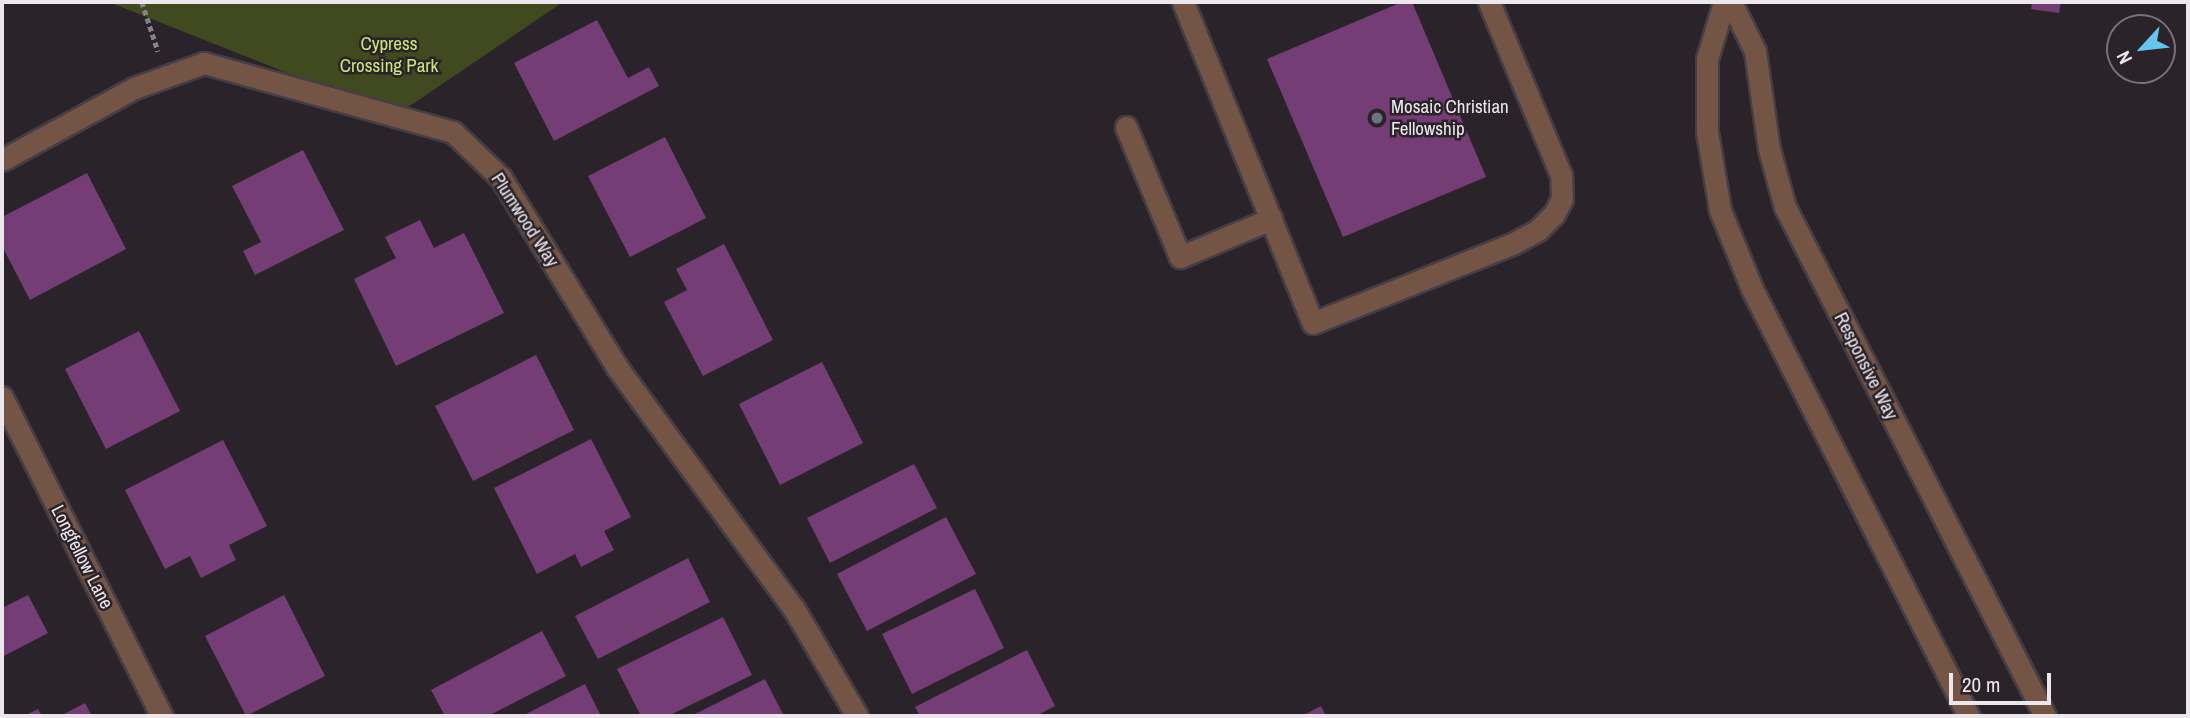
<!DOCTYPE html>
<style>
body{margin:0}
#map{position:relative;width:2190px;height:718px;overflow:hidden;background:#2a232a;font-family:"Archivo Narrow",sans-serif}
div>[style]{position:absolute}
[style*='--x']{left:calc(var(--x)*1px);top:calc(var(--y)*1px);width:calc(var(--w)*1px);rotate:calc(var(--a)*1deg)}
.green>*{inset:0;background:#414a1e}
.building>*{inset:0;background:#753d75}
.path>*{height:4.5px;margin-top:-2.25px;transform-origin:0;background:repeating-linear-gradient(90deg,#888288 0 5px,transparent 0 8.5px)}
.roads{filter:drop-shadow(2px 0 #453e45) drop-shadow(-2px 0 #453e45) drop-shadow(0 2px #453e45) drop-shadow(0 -2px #453e45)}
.minor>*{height:21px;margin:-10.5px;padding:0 10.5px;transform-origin:10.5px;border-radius:10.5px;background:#745445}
.dots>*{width:19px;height:19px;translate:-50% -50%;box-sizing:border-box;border:4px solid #2a232a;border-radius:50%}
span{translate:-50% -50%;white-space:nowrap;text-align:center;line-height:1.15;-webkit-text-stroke:5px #2a232a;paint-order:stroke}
.park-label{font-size:19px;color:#cde677}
.poi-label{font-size:19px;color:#ece7ec}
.left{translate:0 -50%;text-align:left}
.street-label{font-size:19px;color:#ece7ec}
.frame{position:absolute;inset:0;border:4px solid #ece7ec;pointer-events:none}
.north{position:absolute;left:2106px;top:14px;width:70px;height:70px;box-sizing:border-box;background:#2a232a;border:2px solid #787178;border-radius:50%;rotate:243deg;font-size:19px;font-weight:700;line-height:28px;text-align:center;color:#ece7ec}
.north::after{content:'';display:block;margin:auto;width:24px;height:32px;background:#65c5ef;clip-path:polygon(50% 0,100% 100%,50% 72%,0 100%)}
.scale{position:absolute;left:1949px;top:673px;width:102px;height:32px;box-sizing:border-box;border:4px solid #ece7ec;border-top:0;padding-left:9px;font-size:21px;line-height:24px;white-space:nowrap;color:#ece7ec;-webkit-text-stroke:5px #2a232a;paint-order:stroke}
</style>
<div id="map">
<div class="green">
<div style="clip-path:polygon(109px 2px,563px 2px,395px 116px)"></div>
</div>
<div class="building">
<div style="clip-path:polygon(1402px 2px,1412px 2px,1486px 177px,1343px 237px,1267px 59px)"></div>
<div style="clip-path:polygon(2032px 2px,2061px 2px,2059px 13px,2031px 9px)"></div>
<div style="clip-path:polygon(597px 20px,628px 78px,649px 67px,659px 86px,554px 141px,514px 63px)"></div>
<div style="clip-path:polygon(665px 137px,706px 218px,630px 257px,588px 176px)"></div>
<div style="clip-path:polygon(303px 150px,344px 230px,255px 275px,243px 251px,261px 242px,232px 186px)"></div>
<div style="clip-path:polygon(87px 173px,126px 249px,30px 300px,2px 246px,2px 217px)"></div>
<div style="clip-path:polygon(420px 220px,434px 248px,464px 233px,504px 313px,396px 366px,354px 279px,396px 258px,385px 237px)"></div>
<div style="clip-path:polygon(724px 244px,773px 340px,703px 376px,664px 302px,687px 290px,676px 269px)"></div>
<div style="clip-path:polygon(139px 331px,180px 411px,106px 449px,65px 369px)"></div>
<div style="clip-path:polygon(536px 355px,574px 430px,473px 481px,435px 406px)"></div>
<div style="clip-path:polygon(822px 362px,863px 443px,780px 485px,739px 404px)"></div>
<div style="clip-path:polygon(591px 439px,631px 517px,604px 531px,614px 550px,581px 567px,575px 554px,537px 574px,494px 488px)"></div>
<div style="clip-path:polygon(223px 440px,267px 526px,229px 545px,236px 560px,201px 578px,190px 556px,165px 569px,125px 490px)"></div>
<div style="clip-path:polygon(914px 464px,937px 508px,830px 563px,807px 518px)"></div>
<div style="clip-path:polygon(946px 517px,976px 574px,867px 631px,837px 574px)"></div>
<div style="clip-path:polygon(688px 558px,710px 602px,598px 659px,575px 616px)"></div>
<div style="clip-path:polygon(975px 589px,1004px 648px,912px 694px,882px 634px)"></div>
<div style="clip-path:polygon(28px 595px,48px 633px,2px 657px,2px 608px)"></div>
<div style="clip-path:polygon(284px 595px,325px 676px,246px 716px,205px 636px)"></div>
<div style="clip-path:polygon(723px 617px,752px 675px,668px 716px,641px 716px,617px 669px)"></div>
<div style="clip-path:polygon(542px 631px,566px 676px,488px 716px,445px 716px,431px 690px)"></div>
<div style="clip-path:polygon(1027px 650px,1055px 706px,1036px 716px,920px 716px,915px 707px)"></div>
<div style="clip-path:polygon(765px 679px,784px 716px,691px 716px)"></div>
<div style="clip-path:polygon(585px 684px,601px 716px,522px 716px)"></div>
<div style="clip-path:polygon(85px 703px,92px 716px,60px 716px)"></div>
<div style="clip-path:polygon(1321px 706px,1326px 716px,1302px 716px)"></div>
<div style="clip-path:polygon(38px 709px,42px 716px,24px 716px)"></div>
</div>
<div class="path">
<div style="--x:142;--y:2;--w:52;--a:71.9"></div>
</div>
<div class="roads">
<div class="minor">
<div style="--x:1183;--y:2;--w:346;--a:68"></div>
<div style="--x:1313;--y:323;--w:216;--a:-21.7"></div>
<div style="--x:1514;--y:243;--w:27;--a:-28"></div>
<div style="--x:1538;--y:230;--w:23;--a:-45"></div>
<div style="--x:1554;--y:214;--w:17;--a:-62"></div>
<div style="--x:1562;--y:199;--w:24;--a:-92"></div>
<div style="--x:1561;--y:175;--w:187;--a:-112.6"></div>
<div style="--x:1724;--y:2;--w:59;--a:106.6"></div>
<div style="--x:1707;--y:59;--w:73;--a:90"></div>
<div style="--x:1707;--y:132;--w:79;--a:80.5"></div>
<div style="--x:1720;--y:210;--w:85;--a:67.9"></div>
<div style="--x:1752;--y:289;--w:479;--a:63.1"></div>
<div style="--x:1731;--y:2;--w:55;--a:63.9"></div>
<div style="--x:1755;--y:51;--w:99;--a:81.9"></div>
<div style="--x:1769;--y:149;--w:60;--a:74.6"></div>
<div style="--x:1785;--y:207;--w:572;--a:62.94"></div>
<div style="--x:1126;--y:127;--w:141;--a:67.4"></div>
<div style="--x:1180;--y:257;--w:99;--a:-22.7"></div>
<div style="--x:2;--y:160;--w:150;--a:-28.6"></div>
<div style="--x:134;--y:88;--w:74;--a:-19.7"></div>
<div style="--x:204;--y:63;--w:258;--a:15.5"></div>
<div style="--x:453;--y:132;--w:66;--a:43.8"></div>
<div style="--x:501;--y:178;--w:220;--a:58.5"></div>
<div style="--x:616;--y:366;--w:301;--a:53.8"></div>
<div style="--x:794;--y:609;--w:124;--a:59.5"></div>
<div style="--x:2;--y:397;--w:357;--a:63.4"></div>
</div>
</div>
<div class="dots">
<div style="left:1377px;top:118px;background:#6b7280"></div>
</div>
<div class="park-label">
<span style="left:389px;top:55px">Cypress<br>Crossing Park</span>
</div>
<div class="poi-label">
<span class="left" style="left:1391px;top:118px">Mosaic Christian<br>Fellowship</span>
</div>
<div class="street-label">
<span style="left:525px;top:220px;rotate:57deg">Plumwood Way</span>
<span style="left:1866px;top:366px;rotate:63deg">Responsive Way</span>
<span style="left:82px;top:557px;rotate:63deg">Longfellow Lane</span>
</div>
<div class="frame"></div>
<div class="north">N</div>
<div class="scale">20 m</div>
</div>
